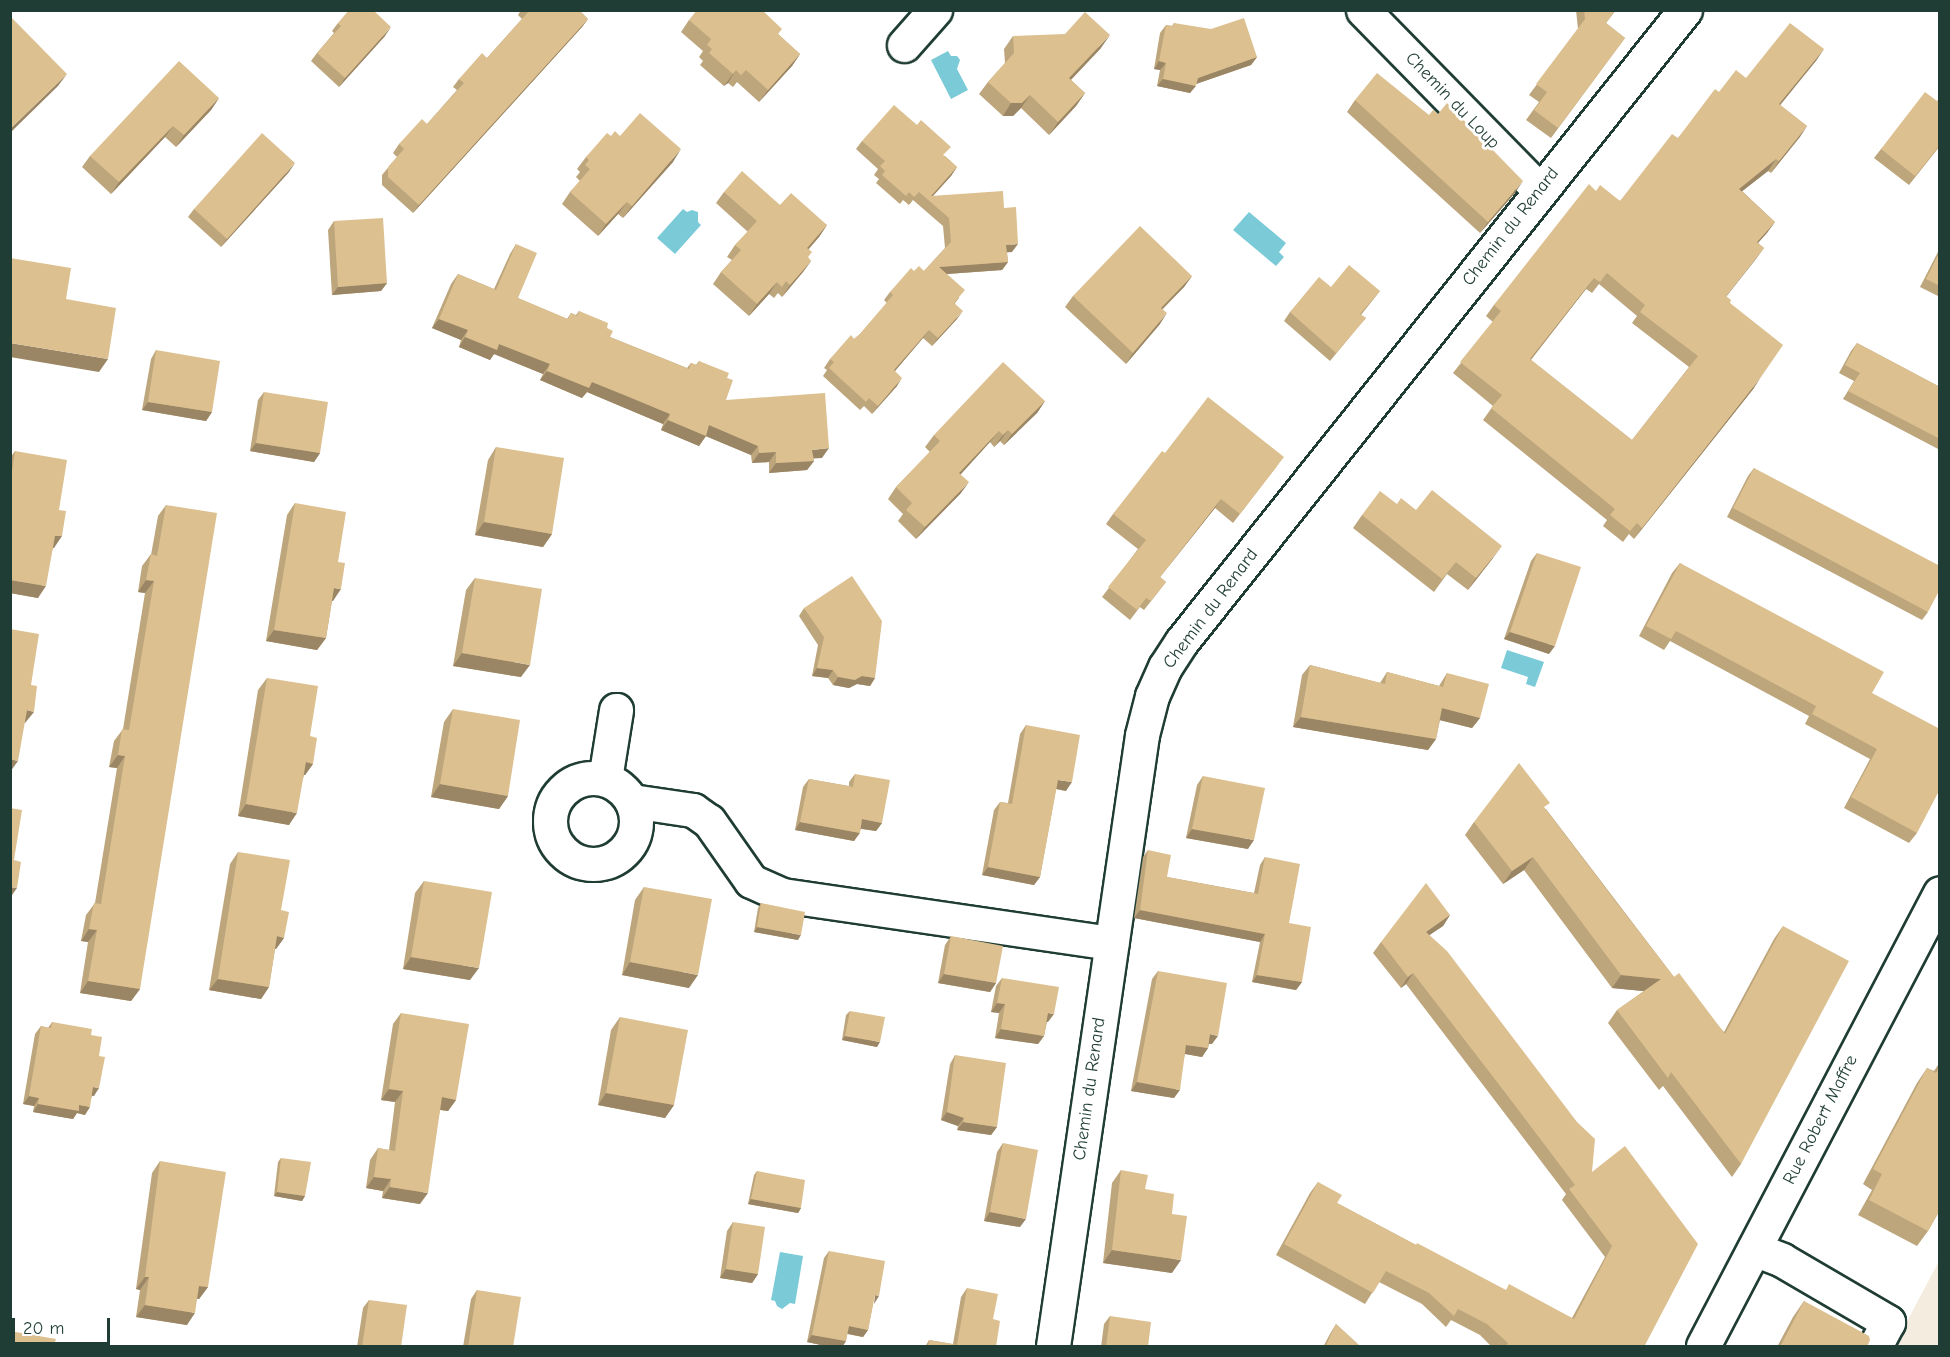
<!DOCTYPE html>
<style>
body{margin:0}
#map{position:relative;width:1950px;height:1357px;overflow:hidden;background:#fff;font-family:"Comic Neue",sans-serif}
div>[style]{position:absolute}
[style*='--x']{left:calc(var(--x)*1px);top:calc(var(--y)*1px);width:calc(var(--w)*1px);rotate:calc(var(--a)*1deg)}
.built>*{inset:0;background:#f4ecde}
.water>*{inset:0;background:#7bcad7}
.roads{filter:drop-shadow(2px 0 #1f3d34) drop-shadow(-2px 0 #1f3d34) drop-shadow(0 2px #1f3d34) drop-shadow(0 -2px #1f3d34)}
.minor>*{height:33px;margin:-16.5px;padding:0 16.5px;transform-origin:16.5px;border-radius:16.5px;background:#fff}
.minor>.ring{margin:-16.5px;padding:0;box-sizing:content-box;background:none;border:33px solid #fff;border-radius:50%}
.wall>*{inset:0;background:#bda57c}
.shaded-wall>*{inset:0;background:#9a8665}
.building>*{inset:0;background:#dcc090}
span{translate:-50% -50%;white-space:nowrap;text-align:center;line-height:1.15;-webkit-text-stroke:6px #fff;paint-order:stroke}
.street-label{font-size:18px;color:#1f3d34}
.frame{position:absolute;inset:0;border:12px solid #1f3d34;pointer-events:none}
.scale{position:absolute;left:12px;top:1318px;width:98px;height:27px;box-sizing:border-box;border:3px solid #1f3d34;border-top:0;padding-left:8px;font-size:18px;line-height:21px;white-space:nowrap;color:#1f3d34;-webkit-text-stroke:4px #fff;paint-order:stroke}
</style>
<div id="map">
<div class="built">
<div style="clip-path:polygon(1939px 1261px,1939px 1346px,1894px 1346px)"></div>
</div>
<div class="water">
<div style="clip-path:polygon(948px 51px,951px 56px,957px 56px,960px 60px,957px 69px,968px 90px,951px 99px,931px 60px)"></div>
<div style="clip-path:polygon(683px 209px,687px 212px,692px 210px,698px 212px,698px 222px,701px 225px,675px 254px,657px 238px)"></div>
<div style="clip-path:polygon(1249px 212px,1286px 243px,1279px 252px,1284px 257px,1276px 266px,1233px 230px)"></div>
<div style="clip-path:polygon(1507px 650px,1544px 662px,1535px 687px,1526px 684px,1528px 677px,1501px 668px)"></div>
<div style="clip-path:polygon(780px 1252px,803px 1256px,795px 1304px,790px 1303px,782px 1309px,777px 1306px,775px 1301px,771px 1300px)"></div>
</div>
<div class="roads">
<div class="minor">
<div style="--x:1363;--y:10;--w:253;--a:45.6"></div>
<div style="--x:904;--y:45;--w:47;--a:-48.5"></div>
<div class="ring" style="left:550px;top:778px;width:53px;height:53px"></div>
<div style="--x:605;--y:779;--w:70;--a:-80.9"></div>
<div style="--x:632;--y:801;--w:62;--a:8.4"></div>
<div style="--x:693;--y:810;--w:19;--a:35"></div>
<div style="--x:709;--y:821;--w:73;--a:55"></div>
<div style="--x:751;--y:881;--w:34;--a:24"></div>
<div style="--x:782;--y:895;--w:333;--a:8.3"></div>
<div style="--x:1754;--y:1249;--w:30;--a:21"></div>
<div style="--x:1782;--y:1260;--w:123;--a:30.3"></div>
<div style="--x:1888;--y:1322;--w:27;--a:118"></div>
<div style="--x:1053;--y:1346;--w:617;--a:-81.71"></div>
<div style="--x:1142;--y:735;--w:40;--a:-75.6"></div>
<div style="--x:1152;--y:696;--w:32;--a:-66"></div>
<div style="--x:1165;--y:667;--w:31;--a:-57"></div>
<div style="--x:1182;--y:641;--w:807;--a:-51.44"></div>
<div style="--x:1703;--y:1346;--w:511;--a:-62.38"></div>
</div>
</div>
<div class="wall">
<div style="clip-path:polygon(521px 10px,579px 10px,588px 19px,582px 27px,413px 213px,382px 185px,382px 175px,397px 157px,393px 153px,399px 144px,427px 124px,457px 90px,453px 87px,459px 79px,487px 58px,522px 19px,518px 15px)"></div>
<div style="clip-path:polygon(1576px 10px,1616px 10px,1606px 23px,1625px 38px,1551px 138px,1526px 120px,1539px 102px,1529px 95px,1578px 29px)"></div>
<div style="clip-path:polygon(689px 20px,778px 34px,800px 54px,792px 66px,759px 102px,737px 82px,733px 87px,728px 83px,724px 86px,700px 65px,703px 61px,699px 57px,703px 51px,681px 32px)"></div>
<div style="clip-path:polygon(338px 23px,385px 36px,339px 87px,311px 61px,317px 53px,334px 33px,332px 31px)"></div>
<div style="clip-path:polygon(1174px 23px,1257px 57px,1251px 65px,1196px 84px,1190px 93px,1157px 86px,1160px 70px,1154px 69px,1160px 33px,1166px 25px,1172px 26px)"></div>
<div style="clip-path:polygon(1013px 36px,1101px 48px,1071px 80px,1085px 93px,1076px 106px,1049px 135px,1021px 108px,1013px 116px,1003px 116px,979px 94px,988px 82px,1005px 63px,1004px 49px)"></div>
<div style="clip-path:polygon(evenodd,1824px 49px,1780px 105px,1807px 126px,1771px 173px,1768px 171px,1742px 191px,1775px 222px,1758px 243px,1764px 248px,1726px 296px,1730px 303px,1754px 388px,1634px 539px,1629px 534px,1623px 542px,1603px 526px,1607px 520px,1483px 420px,1493px 406px,1453px 373px,1493px 322px,1486px 316px,1494px 305px,1596px 191px,1620px 201px,1678px 138px,1719px 92px,1746px 78px,1824px 49px,1599px 284px,1637px 316px,1632px 323px,1689px 367px,1632px 440px,1531px 360px,1586px 289px,1592px 293px,1599px 284px)"></div>
<div style="clip-path:polygon(219px 98px,211px 110px,176px 147px,165px 137px,111px 194px,82px 167px,90px 156px)"></div>
<div style="clip-path:polygon(1940px 98px,1940px 146px,1909px 185px,1874px 158px,1881px 149px,1937px 101px)"></div>
<div style="clip-path:polygon(1355px 100px,1429px 115px,1515px 193px,1480px 233px,1347px 112px)"></div>
<div style="clip-path:polygon(611px 136px,620px 136px,673px 162px,623px 218px,618px 214px,598px 236px,562px 204px,570px 192px,580px 181px,576px 177px,580px 172px,577px 169px,586px 157px)"></div>
<div style="clip-path:polygon(862px 141px,945px 156px,957px 167px,951px 176px,933px 196px,1004px 208px,1012px 252px,1007px 252px,1008px 262px,1002px 270px,947px 274px,959px 298px,955px 303px,957px 319px,932px 346px,923px 338px,895px 371px,897px 386px,872px 414px,864px 406px,860px 410px,823px 376px,827px 370px,824px 368px,830px 359px,860px 334px,887px 303px,884px 300px,890px 292px,914px 271px,924px 271px,945px 248px,943px 226px,913px 200px,909px 205px,903px 200px,900px 204px,876px 183px,879px 179px,874px 175px,878px 169px,856px 149px)"></div>
<div style="clip-path:polygon(289px 172px,221px 247px,188px 217px,194px 209px)"></div>
<div style="clip-path:polygon(724px 192px,780px 205px,827px 225px,819px 237px,809px 249px,808px 258px,811px 261px,803px 272px,782px 297px,778px 293px,774px 298px,769px 294px,749px 316px,713px 284px,721px 272px,732px 260px,727px 257px,735px 245px,748px 232px,716px 203px)"></div>
<div style="clip-path:polygon(334px 221px,387px 283px,381px 291px,332px 295px,328px 230px)"></div>
<div style="clip-path:polygon(516px 244px,518px 298px,567px 319px,571px 313px,576px 315px,579px 311px,607px 328px,610px 337px,687px 368px,691px 363px,696px 365px,699px 361px,727px 378px,726px 400px,822px 458px,813px 458px,814px 461px,807px 470px,769px 473px,769px 462px,752px 463px,751px 455px,706px 436px,699px 446px,661px 430px,663px 424px,620px 406px,587px 392px,582px 398px,540px 380px,543px 374px,494px 354px,490px 360px,459px 347px,461px 340px,432px 328px,451px 284px,458px 274px,494px 289px,510px 254px)"></div>
<div style="clip-path:polygon(1940px 248px,1940px 297px,1920px 287px)"></div>
<div style="clip-path:polygon(1192px 276px,1184px 287px,1163px 309px,1160px 324px,1126px 364px,1065px 307px,1073px 296px)"></div>
<div style="clip-path:polygon(1331px 287px,1380px 291px,1361px 315px,1366px 318px,1359px 326px,1330px 361px,1284px 321px,1290px 312px)"></div>
<div style="clip-path:polygon(1857px 343px,1940px 387px,1940px 450px,1843px 399px,1854px 381px,1839px 373px,1851px 351px)"></div>
<div style="clip-path:polygon(156px 350px,212px 412px,206px 421px,142px 410px,151px 359px)"></div>
<div style="clip-path:polygon(264px 392px,320px 453px,314px 462px,250px 451px,258px 400px)"></div>
<div style="clip-path:polygon(1045px 401px,1037px 413px,1004px 445px,1000px 441px,994px 447px,990px 442px,960px 475px,961px 493px,916px 539px,898px 521px,903px 514px,888px 499px,896px 487px,930px 452px,925px 447px,934px 435px)"></div>
<div style="clip-path:polygon(496px 447px,552px 534px,543px 547px,475px 535px,488px 460px)"></div>
<div style="clip-path:polygon(15px 451px,59px 510px,54px 548px,53px 548px,38px 598px,10px 593px,10px 458px)"></div>
<div style="clip-path:polygon(1165px 453px,1277px 466px,1233px 523px,1215px 508px,1160px 577px,1166px 582px,1159px 591px,1144px 610px,1140px 607px,1130px 620px,1102px 597px,1138px 549px,1106px 524px,1113px 514px)"></div>
<div style="clip-path:polygon(1754px 468px,1928px 612px,1922px 620px,1727px 517px,1748px 476px)"></div>
<div style="clip-path:polygon(295px 503px,338px 562px,333px 601px,332px 601px,326px 638px,317px 650px,266px 641px,287px 515px)"></div>
<div style="clip-path:polygon(1397px 504px,1416px 510px,1493px 558px,1468px 590px,1447px 574px,1434px 592px,1353px 528px,1362px 515px)"></div>
<div style="clip-path:polygon(166px 505px,140px 989px,131px 1001px,80px 993px,88px 942px,81px 941px,86px 915px,95px 903px,117px 768px,109px 767px,114px 741px,123px 729px,145px 593px,138px 592px,142px 566px,151px 554px,151px 555px,158px 516px)"></div>
<div style="clip-path:polygon(1537px 553px,1549px 654px,1504px 639px,1531px 561px)"></div>
<div style="clip-path:polygon(1680px 563px,1872px 693px,1917px 833px,1909px 843px,1844px 808px,1870px 759px,1805px 724px,1809px 716px,1670px 641px,1664px 650px,1639px 636px,1672px 573px)"></div>
<div style="clip-path:polygon(475px 578px,521px 677px,453px 666px,466px 590px)"></div>
<div style="clip-path:polygon(804px 608px,875px 678px,870px 686px,857px 684px,849px 688px,833px 685px,828px 678px,812px 676px,818px 645px,799px 616px)"></div>
<div style="clip-path:polygon(1310px 665px,1380px 683px,1387px 672px,1439px 686px,1447px 673px,1480px 718px,1472px 728px,1440px 720px,1436px 739px,1428px 750px,1293px 727px,1302px 675px)"></div>
<div style="clip-path:polygon(267px 678px,310px 736px,313px 764px,305px 775px,304px 775px,289px 825px,238px 816px,258px 690px)"></div>
<div style="clip-path:polygon(453px 709px,508px 796px,499px 809px,431px 797px,444px 722px)"></div>
<div style="clip-path:polygon(1026px 725px,1066px 791px,1056px 789px,1040px 877px,1034px 885px,982px 875px,994px 810px,1000px 802px,1008px 803px,1020px 734px)"></div>
<div style="clip-path:polygon(855px 774px,882px 823px,876px 831px,861px 829px,854px 841px,795px 830px,803px 787px,809px 779px,849px 786px,849px 782px)"></div>
<div style="clip-path:polygon(1203px 776px,1248px 849px,1186px 838px,1197px 785px)"></div>
<div style="clip-path:polygon(1546px 809px,1674px 977px,1724px 1032px,1774px 939px,1783px 926px,1741px 1164px,1732px 1177px,1663px 1086px,1659px 1090px,1608px 1023px,1617px 1010px,1644px 991px,1612px 988px,1524px 870px,1503px 884px,1465px 835px,1474px 822px)"></div>
<div style="clip-path:polygon(1148px 850px,1167px 877px,1254px 893px,1260px 865px,1265px 857px,1289px 923px,1302px 982px,1296px 990px,1252px 982px,1260px 942px,1134px 918px,1143px 857px)"></div>
<div style="clip-path:polygon(238px 852px,281px 910px,284px 938px,276px 949px,275px 949px,269px 987px,261px 999px,209px 990px,230px 864px)"></div>
<div style="clip-path:polygon(424px 881px,470px 980px,403px 969px,415px 893px)"></div>
<div style="clip-path:polygon(644px 887px,689px 988px,622px 975px,635px 900px)"></div>
<div style="clip-path:polygon(761px 903px,798px 940px,754px 932px,758px 908px)"></div>
<div style="clip-path:polygon(1450px 915px,1443px 926px,1429px 935px,1592px 1172px,1644px 1347px,1492px 1347px,1480px 1335px,1451px 1320px,1446px 1327px,1422px 1304px,1379px 1282px,1365px 1304px,1276px 1255px,1310px 1193px,1318px 1182px,1337px 1203px,1416px 1245px,1505px 1290px,1572px 1318px,1605px 1257px,1562px 1200px,1566px 1194px,1496px 1102px,1406px 984px,1401px 988px,1373px 953px,1381px 942px)"></div>
<div style="clip-path:polygon(951px 936px,996px 983px,990px 992px,938px 983px,945px 945px)"></div>
<div style="clip-path:polygon(1158px 971px,1212px 1044px,1209px 1044px,1208px 1048px,1202px 1057px,1185px 1054px,1174px 1098px,1131px 1091px,1152px 979px)"></div>
<div style="clip-path:polygon(1002px 978px,1048px 1022px,1047px 1022px,1044px 1036px,1038px 1044px,995px 1038px,999px 1013px,991px 1012px,996px 986px)"></div>
<div style="clip-path:polygon(850px 1011px,877px 1047px,842px 1040px,846px 1015px)"></div>
<div style="clip-path:polygon(401px 1013px,456px 1100px,448px 1111px,440px 1110px,420px 1204px,382px 1198px,383px 1191px,366px 1188px,370px 1160px,378px 1148px,389px 1150px,395px 1102px,381px 1100px,393px 1024px)"></div>
<div style="clip-path:polygon(620px 1017px,674px 1105px,665px 1118px,598px 1105px,611px 1030px)"></div>
<div style="clip-path:polygon(52px 1022px,91px 1035px,94px 1096px,92px 1096px,85px 1115px,77px 1113px,73px 1119px,33px 1112px,34px 1106px,23px 1104px,35px 1034px,41px 1026px,48px 1028px)"></div>
<div style="clip-path:polygon(955px 1055px,997px 1127px,991px 1135px,957px 1130px,958px 1126px,941px 1120px,950px 1064px)"></div>
<div style="clip-path:polygon(1940px 1062px,1940px 1210px,1928px 1231px,1917px 1246px,1858px 1215px,1872px 1190px,1863px 1184px,1917px 1083px,1927px 1068px,1934px 1071px)"></div>
<div style="clip-path:polygon(1003px 1143px,1020px 1227px,984px 1221px,997px 1152px)"></div>
<div style="clip-path:polygon(281px 1158px,305px 1196px,302px 1201px,274px 1196px,278px 1162px)"></div>
<div style="clip-path:polygon(160px 1161px,208px 1287px,199px 1299px,197px 1299px,187px 1325px,136px 1317px,140px 1290px,136px 1289px,152px 1173px)"></div>
<div style="clip-path:polygon(1121px 1170px,1145px 1189px,1172px 1214px,1172px 1273px,1103px 1263px,1112px 1183px)"></div>
<div style="clip-path:polygon(757px 1171px,801px 1208px,798px 1213px,748px 1204px,754px 1175px)"></div>
<div style="clip-path:polygon(733px 1222px,758px 1274px,752px 1283px,720px 1278px,727px 1231px)"></div>
<div style="clip-path:polygon(829px 1251px,873px 1304px,868px 1330px,863px 1337px,847px 1334px,846px 1341px,842px 1347px,830px 1347px,807px 1342px,824px 1258px)"></div>
<div style="clip-path:polygon(967px 1288px,993px 1319px,996px 1347px,925px 1347px,929px 1340px,953px 1344px,961px 1297px)"></div>
<div style="clip-path:polygon(477px 1290px,513px 1347px,463px 1347px,471px 1299px)"></div>
<div style="clip-path:polygon(369px 1300px,401px 1347px,357px 1347px,363px 1308px)"></div>
<div style="clip-path:polygon(1804px 1301px,1867px 1347px,1777px 1347px,1793px 1317px)"></div>
<div style="clip-path:polygon(1110px 1316px,1148px 1347px,1101px 1347px,1104px 1324px)"></div>
<div style="clip-path:polygon(1336px 1324px,1361px 1347px,1323px 1347px,1330px 1334px)"></div>
</div>
<div class="shaded-wall">
<div style="clip-path:polygon(588px 19px,582px 27px,413px 213px,419px 205px)"></div>
<div style="clip-path:polygon(391px 27px,385px 36px,339px 87px,345px 78px)"></div>
<div style="clip-path:polygon(1110px 35px,1101px 48px,1060px 91px,1069px 78px)"></div>
<div style="clip-path:polygon(1824px 49px,1816px 61px,1772px 115px,1779px 104px)"></div>
<div style="clip-path:polygon(800px 54px,792px 66px,759px 102px,768px 90px)"></div>
<div style="clip-path:polygon(1257px 57px,1251px 65px,1193px 85px,1196px 86px,1190px 93px,1157px 86px,1163px 79px,1198px 78px)"></div>
<div style="clip-path:polygon(1159px 61px,1166px 63px,1160px 70px,1154px 69px)"></div>
<div style="clip-path:polygon(736px 70px,728px 83px,724px 86px)"></div>
<div style="clip-path:polygon(67px 74px,58px 86px,10px 133px,10px 129px)"></div>
<div style="clip-path:polygon(1085px 93px,1076px 106px,1049px 135px,1058px 122px)"></div>
<div style="clip-path:polygon(1030px 95px,1021px 108px,1013px 116px,1003px 116px,1011px 103px)"></div>
<div style="clip-path:polygon(219px 98px,211px 110px,176px 147px,184px 135px)"></div>
<div style="clip-path:polygon(173px 126px,165px 137px,111px 194px,119px 182px)"></div>
<div style="clip-path:polygon(1807px 126px,1800px 137px,1771px 173px,1779px 161px)"></div>
<div style="clip-path:polygon(681px 149px,673px 162px,623px 218px,632px 206px)"></div>
<div style="clip-path:polygon(1776px 159px,1768px 171px,1731px 200px,1739px 189px)"></div>
<div style="clip-path:polygon(295px 163px,289px 172px,221px 247px,227px 239px)"></div>
<div style="clip-path:polygon(957px 167px,951px 176px,929px 200px,931px 196px)"></div>
<div style="clip-path:polygon(1523px 181px,1515px 193px,1480px 233px,1488px 222px)"></div>
<div style="clip-path:polygon(627px 202px,618px 214px,598px 236px,606px 224px)"></div>
<div style="clip-path:polygon(1775px 222px,1767px 233px,1749px 253px,1757px 242px)"></div>
<div style="clip-path:polygon(827px 225px,819px 237px,799px 259px,807px 248px)"></div>
<div style="clip-path:polygon(1018px 244px,1012px 252px,1001px 253px,1006px 245px)"></div>
<div style="clip-path:polygon(1764px 248px,1756px 259px,1718px 307px,1726px 296px)"></div>
<div style="clip-path:polygon(811px 261px,803px 272px,782px 297px,790px 285px)"></div>
<div style="clip-path:polygon(1008px 262px,1002px 270px,933px 275px,939px 267px)"></div>
<div style="clip-path:polygon(1192px 276px,1184px 287px,1153px 318px,1161px 308px)"></div>
<div style="clip-path:polygon(1594px 278px,1586px 289px,1522px 370px,1530px 359px)"></div>
<div style="clip-path:polygon(777px 282px,769px 294px,749px 316px,757px 304px)"></div>
<div style="clip-path:polygon(387px 283px,381px 291px,332px 295px,338px 287px)"></div>
<div style="clip-path:polygon(963px 311px,957px 319px,932px 346px,938px 338px)"></div>
<div style="clip-path:polygon(1167px 313px,1160px 324px,1126px 364px,1133px 353px)"></div>
<div style="clip-path:polygon(439px 319px,468px 330px,461px 340px,432px 328px)"></div>
<div style="clip-path:polygon(929px 330px,923px 338px,888px 379px,894px 370px)"></div>
<div style="clip-path:polygon(465px 337px,499px 344px,550px 364px,543px 374px,494px 354px,490px 360px,459px 347px)"></div>
<div style="clip-path:polygon(10px 343px,108px 359px,99px 372px,10px 357px)"></div>
<div style="clip-path:polygon(547px 371px,592px 382px,670px 414px,663px 424px,587px 392px,582px 398px,540px 380px)"></div>
<div style="clip-path:polygon(1761px 377px,1754px 388px,1634px 539px,1642px 528px)"></div>
<div style="clip-path:polygon(902px 378px,897px 386px,872px 414px,878px 406px)"></div>
<div style="clip-path:polygon(1045px 401px,1037px 413px,1004px 445px,1012px 434px)"></div>
<div style="clip-path:polygon(148px 402px,212px 412px,206px 421px,142px 410px)"></div>
<div style="clip-path:polygon(668px 420px,706px 436px,699px 446px,661px 430px)"></div>
<div style="clip-path:polygon(709px 425px,758px 446px,751px 455px,703px 435px)"></div>
<div style="clip-path:polygon(1008px 430px,1000px 441px,994px 447px,1003px 435px)"></div>
<div style="clip-path:polygon(999px 431px,990px 442px,951px 485px,959px 473px)"></div>
<div style="clip-path:polygon(256px 443px,320px 453px,314px 462px,250px 451px)"></div>
<div style="clip-path:polygon(829px 448px,822px 458px,805px 459px,812px 450px)"></div>
<div style="clip-path:polygon(776px 452px,769px 462px,752px 463px,759px 453px)"></div>
<div style="clip-path:polygon(814px 461px,807px 470px,769px 473px,776px 463px)"></div>
<div style="clip-path:polygon(969px 482px,961px 493px,916px 539px,925px 527px)"></div>
<div style="clip-path:polygon(1221px 499px,1215px 508px,1153px 586px,1160px 577px)"></div>
<div style="clip-path:polygon(484px 522px,552px 534px,543px 547px,475px 535px)"></div>
<div style="clip-path:polygon(55px 536px,62px 536px,54px 548px,47px 547px)"></div>
<div style="clip-path:polygon(1502px 546px,1493px 558px,1468px 590px,1476px 578px)"></div>
<div style="clip-path:polygon(10px 580px,46px 586px,38px 598px,10px 593px)"></div>
<div style="clip-path:polygon(146px 580px,154px 581px,145px 593px,138px 592px)"></div>
<div style="clip-path:polygon(334px 588px,341px 589px,333px 601px,326px 600px)"></div>
<div style="clip-path:polygon(274px 630px,326px 638px,317px 650px,266px 641px)"></div>
<div style="clip-path:polygon(1510px 632px,1555px 646px,1549px 654px,1504px 639px)"></div>
<div style="clip-path:polygon(462px 653px,530px 665px,521px 677px,453px 666px)"></div>
<div style="clip-path:polygon(817px 668px,833px 670px,828px 678px,812px 676px)"></div>
<div style="clip-path:polygon(862px 676px,875px 678px,870px 686px,857px 684px,849px 688px,833px 685px,838px 677px)"></div>
<div style="clip-path:polygon(1442px 708px,1480px 718px,1472px 728px,1435px 719px)"></div>
<div style="clip-path:polygon(27px 710px,34px 712px,25px 723px,18px 722px)"></div>
<div style="clip-path:polygon(1301px 717px,1436px 739px,1428px 750px,1293px 727px)"></div>
<div style="clip-path:polygon(118px 755px,125px 756px,117px 768px,109px 767px)"></div>
<div style="clip-path:polygon(10px 759px,18px 761px,10px 772px)"></div>
<div style="clip-path:polygon(306px 762px,313px 764px,305px 775px,298px 774px)"></div>
<div style="clip-path:polygon(1058px 780px,1072px 782px,1066px 791px,1052px 788px)"></div>
<div style="clip-path:polygon(440px 784px,508px 796px,499px 809px,431px 797px)"></div>
<div style="clip-path:polygon(246px 804px,297px 813px,289px 825px,238px 816px)"></div>
<div style="clip-path:polygon(862px 819px,882px 823px,876px 831px,857px 828px)"></div>
<div style="clip-path:polygon(800px 822px,860px 833px,854px 841px,795px 830px)"></div>
<div style="clip-path:polygon(1192px 829px,1254px 840px,1248px 849px,1186px 838px)"></div>
<div style="clip-path:polygon(1533px 857px,1524px 870px,1503px 884px,1512px 871px)"></div>
<div style="clip-path:polygon(988px 867px,1040px 877px,1034px 885px,982px 875px)"></div>
<div style="clip-path:polygon(10px 887px,17px 888px,10px 898px)"></div>
<div style="clip-path:polygon(1140px 910px,1265px 934px,1260px 942px,1134px 918px)"></div>
<div style="clip-path:polygon(1450px 915px,1443px 926px,1418px 943px,1426px 932px)"></div>
<div style="clip-path:polygon(757px 927px,801px 935px,798px 940px,754px 932px)"></div>
<div style="clip-path:polygon(89px 929px,97px 930px,88px 942px,81px 941px)"></div>
<div style="clip-path:polygon(277px 936px,284px 938px,276px 949px,269px 948px)"></div>
<div style="clip-path:polygon(411px 957px,479px 968px,470px 980px,403px 969px)"></div>
<div style="clip-path:polygon(630px 962px,698px 975px,689px 988px,622px 975px)"></div>
<div style="clip-path:polygon(1413px 973px,1406px 984px,1401px 988px,1408px 977px)"></div>
<div style="clip-path:polygon(944px 974px,996px 983px,990px 992px,938px 983px)"></div>
<div style="clip-path:polygon(1257px 975px,1302px 982px,1296px 990px,1252px 982px)"></div>
<div style="clip-path:polygon(1621px 975px,1661px 979px,1652px 992px,1612px 988px)"></div>
<div style="clip-path:polygon(218px 979px,269px 987px,261px 999px,209px 990px)"></div>
<div style="clip-path:polygon(88px 981px,140px 989px,131px 1001px,80px 993px)"></div>
<div style="clip-path:polygon(997px 1003px,1005px 1004px,999px 1013px,991px 1012px)"></div>
<div style="clip-path:polygon(1048px 1013px,1054px 1014px,1048px 1022px,1042px 1021px)"></div>
<div style="clip-path:polygon(1001px 1029px,1044px 1036px,1038px 1044px,995px 1038px)"></div>
<div style="clip-path:polygon(1210px 1034px,1218px 1036px,1212px 1044px,1204px 1043px)"></div>
<div style="clip-path:polygon(845px 1036px,880px 1042px,877px 1047px,842px 1040px)"></div>
<div style="clip-path:polygon(1186px 1045px,1208px 1048px,1202px 1057px,1180px 1053px)"></div>
<div style="clip-path:polygon(1137px 1082px,1180px 1090px,1174px 1098px,1131px 1091px)"></div>
<div style="clip-path:polygon(93px 1087px,99px 1088px,94px 1096px,88px 1095px)"></div>
<div style="clip-path:polygon(389px 1089px,403px 1091px,395px 1102px,381px 1100px)"></div>
<div style="clip-path:polygon(606px 1093px,674px 1105px,665px 1118px,598px 1105px)"></div>
<div style="clip-path:polygon(29px 1096px,39px 1098px,34px 1106px,23px 1104px)"></div>
<div style="clip-path:polygon(442px 1097px,456px 1100px,448px 1111px,434px 1109px)"></div>
<div style="clip-path:polygon(38px 1104px,79px 1105px,90px 1107px,85px 1115px,77px 1113px,73px 1119px,33px 1112px)"></div>
<div style="clip-path:polygon(947px 1112px,964px 1118px,958px 1126px,941px 1120px)"></div>
<div style="clip-path:polygon(963px 1122px,997px 1127px,991px 1135px,957px 1130px)"></div>
<div style="clip-path:polygon(374px 1177px,391px 1179px,383px 1191px,366px 1188px)"></div>
<div style="clip-path:polygon(390px 1187px,428px 1193px,420px 1204px,382px 1198px)"></div>
<div style="clip-path:polygon(277px 1192px,305px 1196px,302px 1201px,274px 1196px)"></div>
<div style="clip-path:polygon(751px 1199px,801px 1208px,798px 1213px,748px 1204px)"></div>
<div style="clip-path:polygon(990px 1212px,1026px 1219px,1020px 1227px,984px 1221px)"></div>
<div style="clip-path:polygon(1112px 1250px,1181px 1260px,1172px 1273px,1103px 1263px)"></div>
<div style="clip-path:polygon(726px 1269px,758px 1274px,752px 1283px,720px 1278px)"></div>
<div style="clip-path:polygon(145px 1277px,149px 1277px,140px 1290px,136px 1289px)"></div>
<div style="clip-path:polygon(199px 1286px,208px 1287px,199px 1299px,191px 1298px)"></div>
<div style="clip-path:polygon(875px 1295px,879px 1296px,874px 1304px)"></div>
<div style="clip-path:polygon(145px 1305px,195px 1313px,187px 1325px,136px 1317px)"></div>
<div style="clip-path:polygon(849px 1326px,868px 1330px,863px 1337px,844px 1333px)"></div>
<div style="clip-path:polygon(812px 1335px,846px 1341px,842px 1347px,830px 1347px,807px 1342px)"></div>
</div>
<div class="building">
<div style="clip-path:polygon(349px 10px,373px 10px,391px 27px,345px 78px,317px 53px,341px 26px,338px 23px)"></div>
<div style="clip-path:polygon(528px 10px,579px 10px,588px 19px,419px 205px,388px 177px,388px 167px,404px 149px,399px 144px,422px 119px,427px 124px,464px 83px,459px 79px,482px 53px,487px 58px,529px 11px)"></div>
<div style="clip-path:polygon(697px 10px,762px 10px,782px 29px,778px 34px,800px 54px,768px 90px,746px 70px,741px 75px,736px 70px,733px 74px,709px 53px,712px 49px,707px 45px,711px 39px,689px 20px)"></div>
<div style="clip-path:polygon(1584px 10px,1615px 10px,1606px 23px,1625px 38px,1558px 128px,1534px 110px,1547px 92px,1536px 84px,1585px 19px)"></div>
<div style="clip-path:polygon(1085px 12px,1110px 35px,1069px 78px,1085px 93px,1058px 122px,1030px 95px,1022px 103px,1011px 103px,988px 82px,1014px 53px,1013px 36px,1065px 34px)"></div>
<div style="clip-path:polygon(10px 16px,67px 74px,10px 129px)"></div>
<div style="clip-path:polygon(1244px 18px,1257px 57px,1198px 78px,1196px 86px,1163px 79px,1166px 63px,1159px 61px,1166px 25px,1173px 26px,1174px 23px,1211px 29px)"></div>
<div style="clip-path:polygon(evenodd,1790px 23px,1824px 49px,1779px 104px,1807px 126px,1779px 161px,1776px 159px,1739px 189px,1775px 222px,1757px 242px,1764px 248px,1726px 296px,1731px 300px,1730px 303px,1783px 345px,1761px 377px,1642px 528px,1637px 523px,1630px 531px,1610px 515px,1615px 509px,1491px 408px,1502px 395px,1460px 362px,1501px 311px,1494px 305px,1589px 184px,1596px 191px,1600px 185px,1620px 201px,1672px 134px,1678px 138px,1715px 89px,1719px 92px,1736px 70px,1746px 78px,1790px 23px,1607px 273px,1645px 305px,1640px 312px,1698px 356px,1632px 440px,1530px 359px,1594px 278px,1600px 282px,1607px 273px)"></div>
<div style="clip-path:polygon(179px 61px,219px 98px,184px 135px,173px 126px,119px 182px,90px 156px)"></div>
<div style="clip-path:polygon(1377px 73px,1429px 115px,1433px 110px,1438px 114px,1447px 103px,1523px 181px,1488px 222px,1355px 100px)"></div>
<div style="clip-path:polygon(1925px 92px,1937px 101px,1940px 98px,1940px 145px,1915px 176px,1881px 149px)"></div>
<div style="clip-path:polygon(894px 105px,917px 125px,921px 120px,951px 147px,943px 155px,957px 167px,931px 196px,1003px 191px,1004px 208px,1016px 207px,1018px 244px,1006px 245px,1008px 262px,939px 267px,965px 290px,954px 303px,963px 311px,938px 338px,929px 330px,894px 370px,902px 378px,878px 406px,869px 398px,866px 402px,829px 368px,834px 362px,830px 359px,851px 335px,854px 339px,860px 334px,893px 295px,890px 292px,911px 268px,914px 271px,919px 266px,924px 271px,951px 242px,949px 218px,919px 192px,914px 197px,909px 192px,906px 196px,882px 175px,885px 171px,880px 166px,885px 161px,862px 141px)"></div>
<div style="clip-path:polygon(640px 113px,681px 149px,632px 206px,627px 202px,606px 224px,570px 192px,590px 169px,585px 165px,589px 160px,586px 157px,607px 133px,611px 136px,615px 131px,620px 136px)"></div>
<div style="clip-path:polygon(262px 133px,295px 163px,227px 239px,194px 209px)"></div>
<div style="clip-path:polygon(742px 171px,780px 205px,791px 193px,827px 225px,807px 248px,812px 252px,808px 257px,811px 261px,790px 285px,786px 281px,782px 287px,777px 282px,757px 304px,721px 272px,741px 250px,735px 245px,757px 221px,724px 192px)"></div>
<div style="clip-path:polygon(383px 218px,387px 283px,338px 287px,334px 221px)"></div>
<div style="clip-path:polygon(1140px 226px,1192px 276px,1161px 308px,1167px 313px,1133px 353px,1073px 296px)"></div>
<div style="clip-path:polygon(516px 244px,537px 253px,518px 298px,568px 319px,571px 313px,577px 316px,579px 311px,608px 323px,607px 328px,613px 331px,610px 337px,689px 369px,691px 363px,697px 365px,699px 361px,729px 373px,727px 378px,733px 380px,726px 400px,825px 393px,829px 448px,812px 450px,814px 461px,776px 463px,776px 452px,759px 453px,758px 446px,709px 425px,706px 436px,668px 420px,670px 414px,627px 396px,592px 382px,589px 388px,547px 371px,550px 364px,499px 344px,497px 350px,465px 337px,468px 330px,439px 319px,458px 274px,496px 290px)"></div>
<div style="clip-path:polygon(1940px 251px,1940px 286px,1926px 279px)"></div>
<div style="clip-path:polygon(10px 258px,71px 268px,66px 299px,116px 308px,108px 359px,10px 343px)"></div>
<div style="clip-path:polygon(1349px 265px,1380px 291px,1360px 314px,1366px 318px,1336px 353px,1290px 312px,1319px 277px,1331px 287px)"></div>
<div style="clip-path:polygon(1857px 343px,1940px 387px,1940px 439px,1848px 391px,1860px 373px,1845px 365px)"></div>
<div style="clip-path:polygon(156px 350px,220px 361px,212px 412px,148px 402px)"></div>
<div style="clip-path:polygon(1003px 362px,1045px 401px,1012px 434px,1008px 430px,1003px 435px,999px 431px,959px 473px,969px 482px,925px 527px,906px 510px,912px 503px,896px 487px,940px 441px,934px 435px)"></div>
<div style="clip-path:polygon(264px 392px,328px 402px,320px 453px,256px 443px)"></div>
<div style="clip-path:polygon(1208px 397px,1284px 457px,1240px 514px,1221px 499px,1160px 577px,1166px 582px,1151px 601px,1146px 598px,1137px 610px,1108px 587px,1146px 540px,1113px 514px,1162px 451px,1165px 453px)"></div>
<div style="clip-path:polygon(496px 447px,564px 458px,552px 534px,484px 522px)"></div>
<div style="clip-path:polygon(15px 451px,67px 460px,59px 510px,66px 511px,62px 536px,55px 536px,46px 586px,10px 580px,10px 485px)"></div>
<div style="clip-path:polygon(1754px 468px,1940px 566px,1940px 589px,1928px 612px,1733px 508px)"></div>
<div style="clip-path:polygon(1432px 490px,1502px 546px,1476px 578px,1456px 562px,1442px 579px,1362px 515px,1380px 491px,1397px 504px,1401px 498px,1416px 510px)"></div>
<div style="clip-path:polygon(295px 503px,346px 512px,338px 562px,345px 563px,341px 589px,334px 588px,326px 638px,274px 630px)"></div>
<div style="clip-path:polygon(166px 505px,217px 513px,140px 989px,88px 981px,97px 930px,89px 929px,94px 903px,101px 904px,125px 756px,118px 755px,122px 729px,129px 730px,154px 581px,146px 580px,151px 554px,157px 556px)"></div>
<div style="clip-path:polygon(1537px 553px,1581px 567px,1555px 646px,1510px 632px)"></div>
<div style="clip-path:polygon(1680px 563px,1884px 672px,1872px 693px,1940px 729px,1940px 789px,1917px 833px,1851px 797px,1877px 749px,1812px 714px,1816px 706px,1708px 648px,1676px 631px,1671px 639px,1646px 626px)"></div>
<div style="clip-path:polygon(852px 576px,882px 621px,875px 678px,862px 676px,855px 680px,838px 677px,833px 670px,817px 668px,824px 637px,804px 608px)"></div>
<div style="clip-path:polygon(475px 578px,542px 589px,530px 665px,462px 653px)"></div>
<div style="clip-path:polygon(10px 629px,39px 634px,31px 685px,37px 686px,34px 712px,27px 710px,18px 761px,10px 759px)"></div>
<div style="clip-path:polygon(1310px 665px,1385px 684px,1387px 672px,1443px 687px,1447px 673px,1489px 684px,1480px 718px,1442px 708px,1436px 739px,1301px 717px)"></div>
<div style="clip-path:polygon(267px 678px,318px 686px,310px 736px,317px 738px,313px 764px,306px 762px,297px 813px,246px 804px)"></div>
<div style="clip-path:polygon(453px 709px,520px 720px,508px 796px,440px 784px)"></div>
<div style="clip-path:polygon(1026px 725px,1080px 735px,1072px 782px,1058px 780px,1040px 877px,988px 867px,1000px 802px,1012px 804px)"></div>
<div style="clip-path:polygon(1519px 763px,1550px 803px,1544px 807px,1613px 898px,1674px 977px,1679px 973px,1725px 1034px,1783px 926px,1849px 961px,1741px 1164px,1671px 1072px,1668px 1078px,1617px 1010px,1661px 979px,1621px 975px,1533px 857px,1512px 871px,1474px 822px)"></div>
<div style="clip-path:polygon(855px 774px,890px 780px,882px 823px,862px 819px,860px 833px,800px 822px,809px 779px,853px 787px)"></div>
<div style="clip-path:polygon(1203px 776px,1265px 788px,1254px 840px,1192px 829px)"></div>
<div style="clip-path:polygon(10px 808px,22px 810px,14px 860px,21px 862px,17px 888px,10px 887px)"></div>
<div style="clip-path:polygon(1148px 850px,1171px 855px,1167px 877px,1258px 894px,1265px 857px,1300px 864px,1289px 923px,1311px 927px,1302px 982px,1257px 975px,1265px 934px,1140px 910px)"></div>
<div style="clip-path:polygon(238px 852px,290px 860px,281px 910px,289px 912px,284px 938px,277px 936px,269px 987px,218px 979px)"></div>
<div style="clip-path:polygon(424px 881px,492px 892px,479px 968px,411px 957px)"></div>
<div style="clip-path:polygon(1426px 883px,1450px 915px,1426px 932px,1447px 951px,1577px 1122px,1595px 1139px,1592px 1172px,1625px 1146px,1698px 1244px,1644px 1347px,1506px 1347px,1508px 1343px,1487px 1324px,1458px 1309px,1454px 1316px,1429px 1293px,1386px 1271px,1373px 1293px,1284px 1244px,1318px 1182px,1342px 1195px,1337px 1203px,1416px 1245px,1417px 1243px,1506px 1290px,1509px 1284px,1574px 1319px,1612px 1246px,1569px 1189px,1575px 1185px,1504px 1091px,1413px 973px,1408px 977px,1381px 942px)"></div>
<div style="clip-path:polygon(644px 887px,712px 899px,698px 975px,630px 962px)"></div>
<div style="clip-path:polygon(761px 903px,805px 912px,801px 935px,757px 927px)"></div>
<div style="clip-path:polygon(951px 936px,1003px 946px,996px 983px,944px 974px)"></div>
<div style="clip-path:polygon(1158px 971px,1227px 983px,1218px 1036px,1210px 1034px,1208px 1048px,1186px 1045px,1180px 1090px,1137px 1082px)"></div>
<div style="clip-path:polygon(1002px 978px,1059px 987px,1054px 1014px,1048px 1013px,1044px 1036px,1001px 1029px,1005px 1004px,997px 1003px)"></div>
<div style="clip-path:polygon(850px 1011px,885px 1017px,880px 1042px,845px 1036px)"></div>
<div style="clip-path:polygon(401px 1013px,469px 1024px,456px 1100px,442px 1097px,428px 1193px,390px 1187px,391px 1179px,374px 1177px,378px 1148px,395px 1151px,403px 1091px,389px 1089px)"></div>
<div style="clip-path:polygon(620px 1017px,688px 1030px,674px 1105px,606px 1093px)"></div>
<div style="clip-path:polygon(52px 1022px,92px 1029px,91px 1035px,102px 1037px,99px 1056px,105px 1057px,99px 1088px,93px 1087px,90px 1107px,79px 1105px,79px 1111px,38px 1104px,39px 1098px,29px 1096px,41px 1026px,51px 1028px)"></div>
<div style="clip-path:polygon(955px 1055px,1006px 1063px,997px 1127px,963px 1122px,964px 1118px,947px 1112px)"></div>
<div style="clip-path:polygon(1940px 1067px,1940px 1210px,1928px 1231px,1869px 1200px,1882px 1174px,1873px 1169px,1927px 1068px,1936px 1073px)"></div>
<div style="clip-path:polygon(1003px 1143px,1038px 1150px,1026px 1219px,990px 1212px)"></div>
<div style="clip-path:polygon(281px 1158px,311px 1162px,305px 1196px,277px 1192px)"></div>
<div style="clip-path:polygon(160px 1161px,226px 1172px,208px 1287px,199px 1286px,195px 1313px,145px 1305px,149px 1277px,145px 1277px)"></div>
<div style="clip-path:polygon(1121px 1170px,1148px 1175px,1145px 1189px,1174px 1194px,1172px 1214px,1187px 1216px,1181px 1260px,1112px 1250px)"></div>
<div style="clip-path:polygon(757px 1171px,805px 1180px,801px 1208px,751px 1199px)"></div>
<div style="clip-path:polygon(733px 1222px,765px 1227px,758px 1274px,726px 1269px)"></div>
<div style="clip-path:polygon(829px 1251px,885px 1261px,879px 1296px,875px 1295px,868px 1330px,849px 1326px,846px 1341px,812px 1335px)"></div>
<div style="clip-path:polygon(967px 1288px,998px 1294px,993px 1319px,1000px 1321px,996px 1347px,928px 1347px,929px 1340px,957px 1345px)"></div>
<div style="clip-path:polygon(477px 1290px,521px 1297px,513px 1347px,468px 1347px)"></div>
<div style="clip-path:polygon(369px 1300px,407px 1305px,401px 1347px,362px 1347px)"></div>
<div style="clip-path:polygon(1804px 1301px,1869px 1336px,1870px 1340px,1867px 1347px,1780px 1347px)"></div>
<div style="clip-path:polygon(1110px 1316px,1151px 1322px,1148px 1347px,1106px 1347px)"></div>
<div style="clip-path:polygon(1336px 1324px,1361px 1347px,1325px 1347px)"></div>
<div style="clip-path:polygon(10px 1331px,56px 1339px,55px 1342px,80px 1347px,10px 1347px)"></div>
</div>
<div class="street-label">
<span style="left:1452px;top:101px;rotate:46deg">Chemin du Loup</span>
<span style="left:1511px;top:227px;rotate:-52deg">Chemin du Renard</span>
<span style="left:1211px;top:609px;rotate:-53deg">Chemin du Renard</span>
<span style="left:1090px;top:1089px;rotate:-82deg">Chemin du Renard</span>
<span style="left:1821px;top:1120px;rotate:-63deg">Rue Robert Maffre</span>
</div>
<div class="frame"></div>
<div class="scale">20 m</div>
</div>
